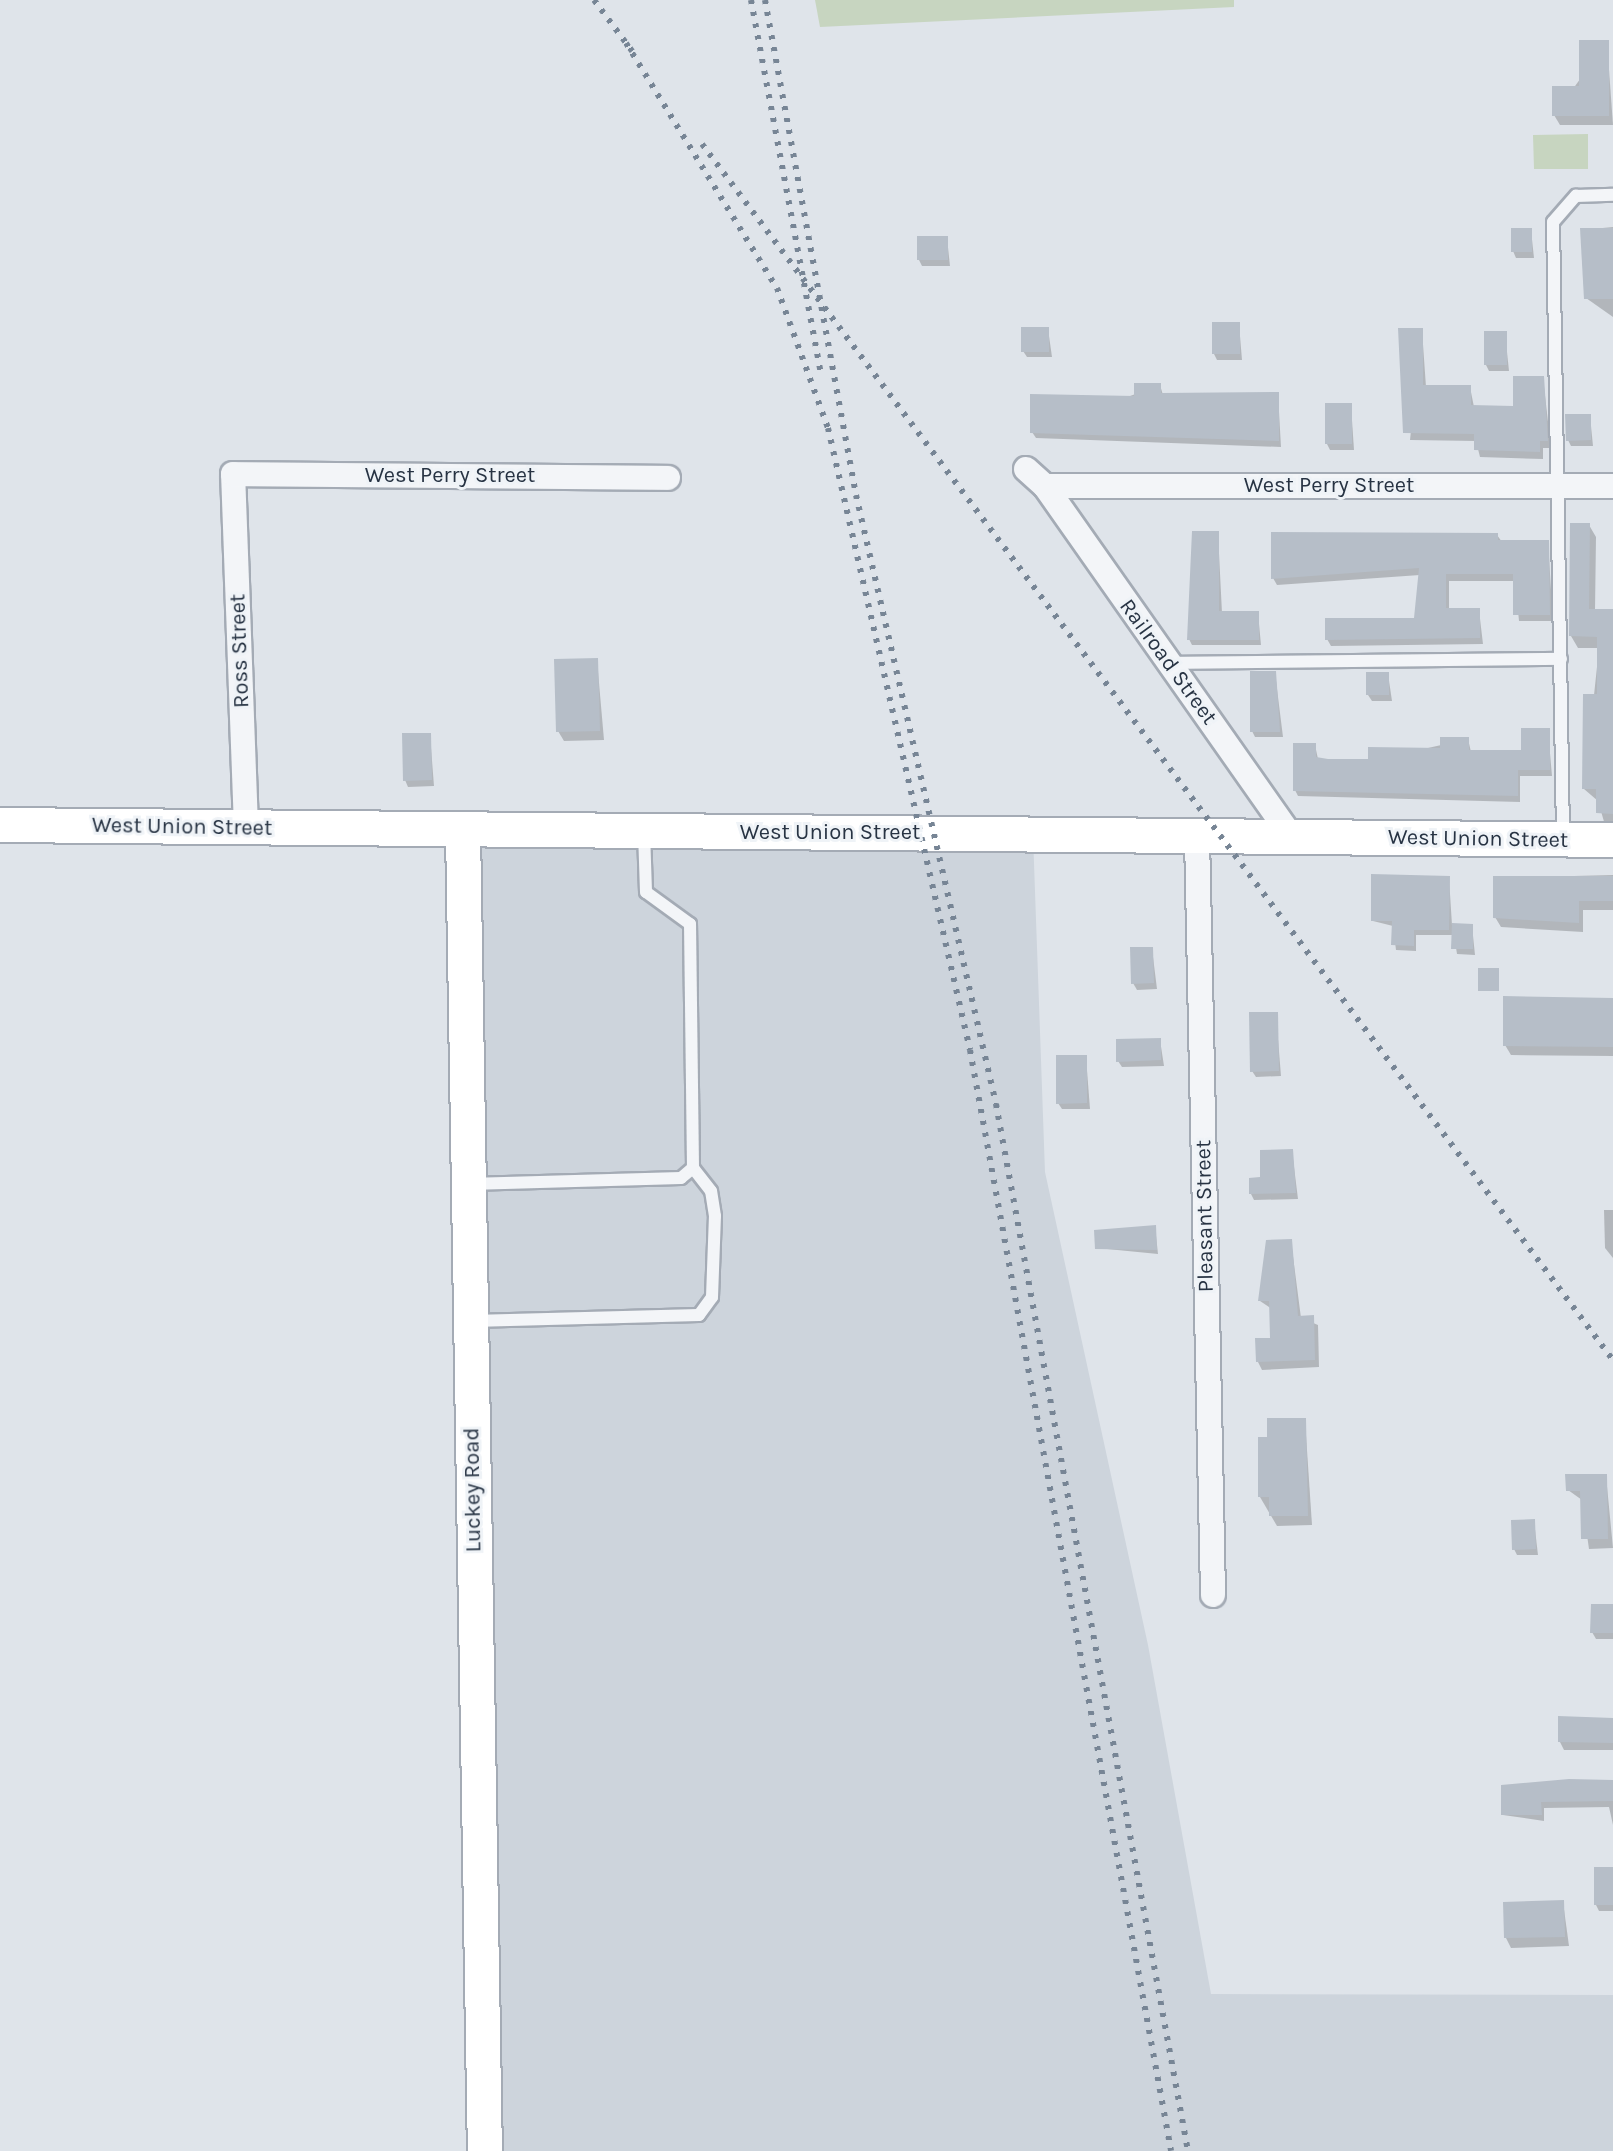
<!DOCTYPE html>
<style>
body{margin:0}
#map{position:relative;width:1613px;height:2151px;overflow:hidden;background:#dfe4ea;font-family:Karla,sans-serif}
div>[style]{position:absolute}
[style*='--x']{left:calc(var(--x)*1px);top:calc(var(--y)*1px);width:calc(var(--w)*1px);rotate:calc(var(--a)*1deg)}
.built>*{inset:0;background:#cdd4dc}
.green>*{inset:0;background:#c7d5c0}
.shadow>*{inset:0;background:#0003}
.building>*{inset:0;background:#b6bec8}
.roads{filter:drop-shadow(2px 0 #a4abb5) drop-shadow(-2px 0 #a4abb5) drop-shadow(0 2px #a4abb5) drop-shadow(0 -2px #a4abb5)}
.lane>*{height:12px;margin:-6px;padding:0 6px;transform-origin:6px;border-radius:6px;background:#f3f5f8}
.street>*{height:24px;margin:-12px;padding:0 12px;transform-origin:12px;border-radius:12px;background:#f3f5f8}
.secondary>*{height:34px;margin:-17px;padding:0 17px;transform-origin:17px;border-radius:17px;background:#fff}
.rail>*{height:6px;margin-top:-3px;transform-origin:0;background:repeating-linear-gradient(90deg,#778595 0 4px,transparent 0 12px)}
span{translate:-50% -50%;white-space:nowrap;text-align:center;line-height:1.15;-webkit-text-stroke:6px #eff3f7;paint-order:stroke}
.street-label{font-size:22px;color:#273343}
</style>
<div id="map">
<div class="built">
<div style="clip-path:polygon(463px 830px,1033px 835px,1045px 1172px,1148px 1645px,1211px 1994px,1613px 1995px,1613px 2151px,494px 2151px)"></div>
</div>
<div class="green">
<div style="clip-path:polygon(815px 0,1234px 0,1234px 7px,820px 27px)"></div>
<div style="clip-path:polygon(1588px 134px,1588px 169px,1534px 169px,1533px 135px)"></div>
</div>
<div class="shadow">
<div style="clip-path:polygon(1607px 42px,1613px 125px,1560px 125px,1554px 115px)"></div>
<div style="clip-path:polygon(1613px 227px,1613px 317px,1586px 298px,1582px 230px)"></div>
<div style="clip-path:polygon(1531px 230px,1534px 258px,1516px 258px,1513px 251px)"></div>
<div style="clip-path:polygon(947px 238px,950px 266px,922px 266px,919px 260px)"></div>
<div style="clip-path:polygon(1239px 324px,1242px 360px,1217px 360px,1214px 354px)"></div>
<div style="clip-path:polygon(1048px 329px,1052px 357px,1027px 357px,1023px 351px)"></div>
<div style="clip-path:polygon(1422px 330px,1426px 387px,1470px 387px,1474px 407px,1515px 408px,1543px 378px,1551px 448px,1543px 448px,1543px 459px,1480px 457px,1476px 441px,1410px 440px)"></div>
<div style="clip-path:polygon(1505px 333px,1509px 371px,1489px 371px,1486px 365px)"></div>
<div style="clip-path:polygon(1160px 385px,1163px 395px,1278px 394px,1281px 447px,1036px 438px,1032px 432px)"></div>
<div style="clip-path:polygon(1351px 405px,1354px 450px,1330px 450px,1327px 444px)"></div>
<div style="clip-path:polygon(1590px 416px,1593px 446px,1571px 446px,1568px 440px)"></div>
<div style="clip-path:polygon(1589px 525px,1596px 537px,1595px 611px,1613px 611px,1613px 825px,1605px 825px,1598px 801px,1584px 789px,1599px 648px,1578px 648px,1571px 636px)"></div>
<div style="clip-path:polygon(1218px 533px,1222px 613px,1258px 613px,1261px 645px,1192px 645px,1189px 639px)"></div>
<div style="clip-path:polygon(1497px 535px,1502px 542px,1548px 542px,1553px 621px,1519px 621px,1515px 581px,1449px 581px,1449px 610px,1479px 610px,1483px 644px,1331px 646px,1327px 639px,1416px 620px,1420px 575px,1277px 585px,1273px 578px)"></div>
<div style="clip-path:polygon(597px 660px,604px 740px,564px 741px,558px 731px)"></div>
<div style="clip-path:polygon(1275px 673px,1283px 737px,1255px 737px,1252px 731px)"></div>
<div style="clip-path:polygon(1388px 674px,1392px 701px,1372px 701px,1368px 695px)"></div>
<div style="clip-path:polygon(1548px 730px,1552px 776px,1520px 776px,1520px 802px,1298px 796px,1295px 790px,1315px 745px,1318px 759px,1370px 761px,1468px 739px,1471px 752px,1523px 752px)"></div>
<div style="clip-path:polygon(430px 735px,434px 786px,408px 787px,405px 780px)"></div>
<div style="clip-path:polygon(1613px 875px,1613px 910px,1583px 910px,1583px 932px,1501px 927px,1495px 917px,1495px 878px)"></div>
<div style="clip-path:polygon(1449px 878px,1452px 925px,1472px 926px,1475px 955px,1457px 954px,1454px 935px,1416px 935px,1416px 951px,1396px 950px,1393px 926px,1373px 921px)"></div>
<div style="clip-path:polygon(1152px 949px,1157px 989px,1137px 990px,1133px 983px)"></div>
<div style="clip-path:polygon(1613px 1000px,1613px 1056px,1511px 1055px,1505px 1045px)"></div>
<div style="clip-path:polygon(1276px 1014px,1281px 1076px,1256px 1077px,1252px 1071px)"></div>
<div style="clip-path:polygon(1160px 1040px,1164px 1066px,1122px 1067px,1118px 1061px)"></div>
<div style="clip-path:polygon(1086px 1057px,1090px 1109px,1062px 1109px,1058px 1103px)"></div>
<div style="clip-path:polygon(1292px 1151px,1298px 1199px,1254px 1200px,1251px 1194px)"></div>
<div style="clip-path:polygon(1604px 1210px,1613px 1210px,1613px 1258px,1605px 1248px)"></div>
<div style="clip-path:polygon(1155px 1227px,1158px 1254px,1097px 1248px)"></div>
<div style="clip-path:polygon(1291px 1241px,1301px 1318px,1318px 1325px,1319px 1367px,1262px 1370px,1258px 1362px,1272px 1340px,1272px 1309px,1260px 1301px)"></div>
<div style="clip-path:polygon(1305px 1420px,1312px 1525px,1277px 1526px,1260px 1497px,1269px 1439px)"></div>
<div style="clip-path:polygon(1606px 1476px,1613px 1548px,1589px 1549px,1582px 1500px,1568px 1490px)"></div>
<div style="clip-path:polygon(1534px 1521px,1538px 1555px,1517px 1555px,1514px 1549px)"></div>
<div style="clip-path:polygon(1613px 1606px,1613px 1639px,1596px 1639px,1592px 1632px)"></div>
<div style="clip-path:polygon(1613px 1719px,1613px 1750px,1564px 1750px,1560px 1742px)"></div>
<div style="clip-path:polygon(1613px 1783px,1613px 1825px,1609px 1807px,1544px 1808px,1544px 1821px,1503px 1815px,1503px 1787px)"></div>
<div style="clip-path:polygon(1613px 1869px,1613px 1911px,1599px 1911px,1596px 1905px)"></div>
<div style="clip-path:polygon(1563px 1902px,1569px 1946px,1511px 1948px,1506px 1938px)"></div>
</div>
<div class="building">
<div style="clip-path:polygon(1579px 40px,1609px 40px,1609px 116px,1552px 116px,1552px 86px,1579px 86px)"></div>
<div style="clip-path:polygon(1511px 228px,1532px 228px,1532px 252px,1511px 252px)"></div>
<div style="clip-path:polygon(1580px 228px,1613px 228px,1613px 299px,1584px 299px)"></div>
<div style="clip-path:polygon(917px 236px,948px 236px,948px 260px,917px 260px)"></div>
<div style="clip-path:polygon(1212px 322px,1240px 322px,1240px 354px,1212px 354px)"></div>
<div style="clip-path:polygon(1021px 327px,1049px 327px,1049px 352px,1021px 352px)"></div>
<div style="clip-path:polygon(1398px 328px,1423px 328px,1423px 385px,1471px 385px,1471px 405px,1513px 406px,1513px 376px,1544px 376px,1548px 441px,1540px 441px,1540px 452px,1474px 450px,1474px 434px,1403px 433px)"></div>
<div style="clip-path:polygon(1484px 331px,1507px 331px,1507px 365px,1484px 365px)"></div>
<div style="clip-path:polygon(1134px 383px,1161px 383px,1161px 393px,1279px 392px,1279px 441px,1030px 433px,1030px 394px,1134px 396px)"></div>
<div style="clip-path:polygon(1325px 403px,1352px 403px,1352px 444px,1325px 444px)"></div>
<div style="clip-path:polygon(1565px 414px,1591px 414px,1591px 440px,1566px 441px)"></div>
<div style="clip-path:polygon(1570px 523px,1590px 523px,1589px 609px,1613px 609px,1613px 814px,1596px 813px,1596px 789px,1582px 789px,1583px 694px,1597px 694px,1597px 637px,1569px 636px)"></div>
<div style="clip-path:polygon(1192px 531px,1219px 531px,1219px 611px,1259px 611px,1259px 640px,1187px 640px)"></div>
<div style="clip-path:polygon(1271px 532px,1498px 533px,1498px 540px,1549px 540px,1550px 615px,1513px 615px,1513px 574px,1446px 574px,1446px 608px,1480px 608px,1480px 638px,1325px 640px,1325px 618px,1414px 618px,1419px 568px,1271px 579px)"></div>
<div style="clip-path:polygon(598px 658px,600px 731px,556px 732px,554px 659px)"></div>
<div style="clip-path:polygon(1250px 671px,1276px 671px,1280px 732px,1250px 732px)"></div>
<div style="clip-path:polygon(1366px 672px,1389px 672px,1389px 695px,1366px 695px)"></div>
<div style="clip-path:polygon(1521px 728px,1550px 728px,1550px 770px,1518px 770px,1518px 796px,1293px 791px,1293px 743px,1316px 743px,1316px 757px,1328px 759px,1368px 759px,1368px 747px,1440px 748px,1440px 737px,1469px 737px,1469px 750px,1521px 750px)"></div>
<div style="clip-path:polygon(402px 733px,431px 733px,432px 780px,403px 781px)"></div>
<div style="clip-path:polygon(1371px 874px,1450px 876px,1449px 930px,1414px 930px,1414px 946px,1391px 945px,1392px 921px,1371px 921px)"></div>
<div style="clip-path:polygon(1493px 876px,1613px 876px,1613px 901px,1579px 901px,1579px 923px,1493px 918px)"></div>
<div style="clip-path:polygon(1452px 923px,1473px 924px,1473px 949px,1451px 949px)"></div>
<div style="clip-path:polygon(1130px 947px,1153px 947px,1154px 983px,1131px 984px)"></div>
<div style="clip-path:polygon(1478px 968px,1499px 968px,1499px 991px,1478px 991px)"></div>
<div style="clip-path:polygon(1503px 996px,1613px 998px,1613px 1047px,1503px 1046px)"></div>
<div style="clip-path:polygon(1249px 1012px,1278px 1012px,1279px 1071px,1250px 1072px)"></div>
<div style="clip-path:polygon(1161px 1038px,1161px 1060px,1116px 1062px,1116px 1039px)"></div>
<div style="clip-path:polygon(1056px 1055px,1087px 1055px,1087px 1103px,1056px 1104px)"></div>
<div style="clip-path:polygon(1293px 1149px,1296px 1193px,1249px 1194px,1249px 1178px,1260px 1177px,1260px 1150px)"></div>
<div style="clip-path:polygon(1156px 1225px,1157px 1250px,1095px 1249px,1094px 1230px)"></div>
<div style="clip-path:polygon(1292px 1239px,1298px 1316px,1314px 1315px,1315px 1360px,1256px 1362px,1255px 1338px,1270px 1338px,1269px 1301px,1258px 1301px,1266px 1240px)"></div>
<div style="clip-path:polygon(1267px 1418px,1306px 1418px,1308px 1516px,1269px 1516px,1269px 1497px,1258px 1497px,1258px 1437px,1267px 1437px)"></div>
<div style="clip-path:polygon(1565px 1474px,1607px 1474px,1608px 1539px,1581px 1539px,1580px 1491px,1566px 1491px)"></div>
<div style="clip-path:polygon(1535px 1519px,1536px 1549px,1512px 1550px,1511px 1520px)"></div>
<div style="clip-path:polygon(1591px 1604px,1613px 1604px,1613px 1633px,1590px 1633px)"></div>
<div style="clip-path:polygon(1558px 1716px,1613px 1718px,1613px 1743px,1558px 1742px)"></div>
<div style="clip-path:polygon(1569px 1779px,1613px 1780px,1613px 1801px,1541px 1802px,1542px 1815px,1501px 1815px,1501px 1785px)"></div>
<div style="clip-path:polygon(1594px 1867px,1613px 1867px,1613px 1905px,1594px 1905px)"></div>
<div style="clip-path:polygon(1564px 1900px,1565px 1937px,1504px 1938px,1503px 1902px)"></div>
</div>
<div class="roads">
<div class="lane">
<div style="--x:1168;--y:663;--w:393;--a:-0.6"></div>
<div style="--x:1563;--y:836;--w:614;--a:-90.93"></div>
<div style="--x:1553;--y:222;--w:35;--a:-49"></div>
<div style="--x:1576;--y:196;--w:37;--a:-2"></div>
<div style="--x:469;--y:1184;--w:212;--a:-1.6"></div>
<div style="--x:681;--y:1178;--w:16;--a:-40"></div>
<div style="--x:693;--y:1168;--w:244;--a:-90.7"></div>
<div style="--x:690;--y:924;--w:54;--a:-144"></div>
<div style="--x:646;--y:892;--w:59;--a:-91.9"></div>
<div style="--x:472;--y:1321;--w:227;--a:-1.5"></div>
<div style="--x:699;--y:1315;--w:22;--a:-54"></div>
<div style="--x:712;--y:1297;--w:81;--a:-87.9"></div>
<div style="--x:715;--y:1216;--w:25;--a:-99"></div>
<div style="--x:711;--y:1191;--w:29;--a:-128"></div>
</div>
<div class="street">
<div style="--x:1026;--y:469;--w:25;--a:42"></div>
<div style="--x:1045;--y:486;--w:429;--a:54.9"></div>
<div style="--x:1045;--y:486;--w:568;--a:0"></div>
<div style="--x:246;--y:827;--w:353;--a:-92.1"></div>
<div style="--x:233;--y:474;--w:435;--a:0.5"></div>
<div style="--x:1197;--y:836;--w:759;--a:88.79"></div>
</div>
<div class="secondary">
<div style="--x:0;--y:825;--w:1613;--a:0.53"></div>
<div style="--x:463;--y:830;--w:1321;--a:89.05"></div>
</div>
</div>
<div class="rail">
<div style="--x:594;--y:0;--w:64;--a:53.3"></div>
<div style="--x:751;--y:0;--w:381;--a:79.4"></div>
<div style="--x:765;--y:0;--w:503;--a:79.58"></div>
<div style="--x:856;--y:495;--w:625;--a:77.05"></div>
<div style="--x:996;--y:1104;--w:1064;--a:79.61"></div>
<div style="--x:626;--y:43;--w:288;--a:58.4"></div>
<div style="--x:777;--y:288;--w:149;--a:70"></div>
<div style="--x:828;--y:428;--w:638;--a:77.14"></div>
<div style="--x:970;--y:1050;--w:1119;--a:79.65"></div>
<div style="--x:702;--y:144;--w:1519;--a:53.16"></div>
</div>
<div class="street-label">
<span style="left:450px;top:476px">West Perry Street</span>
<span style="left:1329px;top:486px">West Perry Street</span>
<span style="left:240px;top:651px;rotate:-92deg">Ross Street</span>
<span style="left:1168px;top:662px;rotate:54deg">Railroad Street</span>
<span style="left:182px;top:827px;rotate:1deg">West Union Street</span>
<span style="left:830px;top:833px">West Union Street</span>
<span style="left:1478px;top:839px;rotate:1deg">West Union Street</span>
<span style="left:1205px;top:1216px;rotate:-91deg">Pleasant Street</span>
<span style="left:473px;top:1490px;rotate:-91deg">Luckey Road</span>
</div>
</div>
